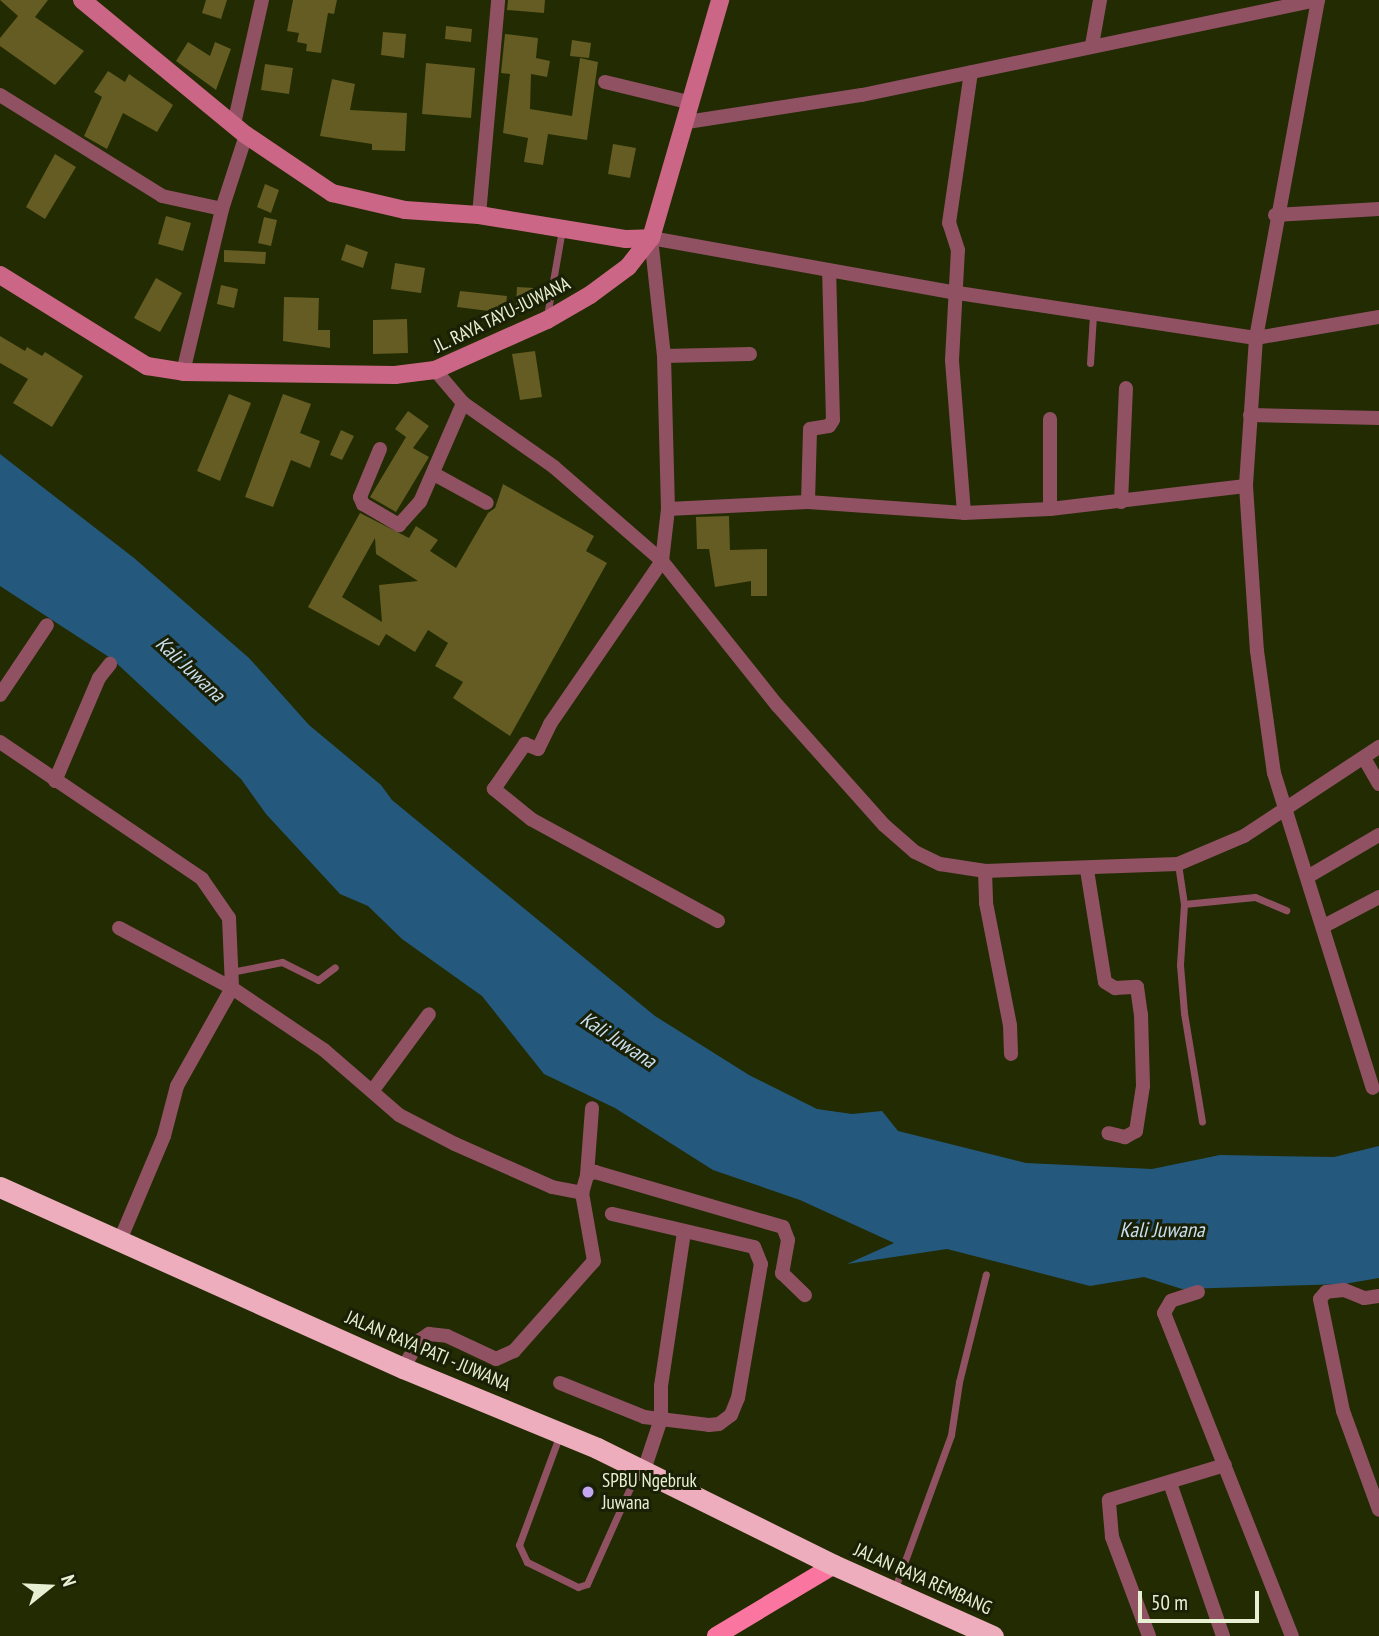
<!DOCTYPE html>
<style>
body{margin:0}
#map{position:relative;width:1379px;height:1636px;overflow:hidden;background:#222b02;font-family:"PT Sans Narrow",sans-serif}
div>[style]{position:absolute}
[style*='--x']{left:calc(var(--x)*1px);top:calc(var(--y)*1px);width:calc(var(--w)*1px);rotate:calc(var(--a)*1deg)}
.water>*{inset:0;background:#24597d}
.building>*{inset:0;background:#645c22}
.lane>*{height:7px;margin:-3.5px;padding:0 3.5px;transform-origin:3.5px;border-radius:3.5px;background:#905163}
.street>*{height:14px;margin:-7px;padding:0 7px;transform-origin:7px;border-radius:7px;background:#905163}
.secondary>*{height:18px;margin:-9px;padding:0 9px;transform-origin:9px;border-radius:9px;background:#cc6686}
.primary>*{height:18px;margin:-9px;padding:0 9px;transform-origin:9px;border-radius:9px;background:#fa75a0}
.highway>*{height:21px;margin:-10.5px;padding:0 10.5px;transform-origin:10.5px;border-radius:10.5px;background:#edadbd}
.dots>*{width:19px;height:19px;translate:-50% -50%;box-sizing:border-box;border:4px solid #192005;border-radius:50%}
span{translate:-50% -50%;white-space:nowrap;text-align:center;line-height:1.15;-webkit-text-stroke:6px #192005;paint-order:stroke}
.street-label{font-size:19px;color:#e7f0d3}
.poi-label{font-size:19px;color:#e7f0d3}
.left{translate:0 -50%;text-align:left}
.water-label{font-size:21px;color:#c9dff0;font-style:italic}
.north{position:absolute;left:14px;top:1552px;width:70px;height:70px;-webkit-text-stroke:5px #192005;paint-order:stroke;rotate:72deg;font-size:19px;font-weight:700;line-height:28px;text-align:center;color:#e7f0d3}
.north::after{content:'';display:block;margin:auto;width:24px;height:32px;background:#e7f0d3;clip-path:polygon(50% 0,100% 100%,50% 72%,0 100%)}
.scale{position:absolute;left:1138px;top:1591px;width:121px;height:32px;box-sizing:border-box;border:4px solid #e7f0d3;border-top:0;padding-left:9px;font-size:21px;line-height:24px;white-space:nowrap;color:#e7f0d3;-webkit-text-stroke:5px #192005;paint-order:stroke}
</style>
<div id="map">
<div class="water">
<div style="clip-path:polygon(0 454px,134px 558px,249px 658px,309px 725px,381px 785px,392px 800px,655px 1016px,749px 1075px,817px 1109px,852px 1114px,882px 1111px,898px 1131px,1026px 1163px,1152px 1169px,1220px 1155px,1334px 1157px,1379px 1146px,1379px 1278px,1344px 1284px,1182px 1289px,1144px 1277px,1090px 1286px,947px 1249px,847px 1264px,894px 1243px,800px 1200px,713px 1170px,615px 1108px,544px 1074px,482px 996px,402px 939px,368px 906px,340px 894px,266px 814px,241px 779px,112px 659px,0 586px)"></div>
</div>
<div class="building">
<div style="clip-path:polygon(0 0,48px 0,35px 17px,84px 51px,55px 85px,0 46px,0 38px,18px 16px)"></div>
<div style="clip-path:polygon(206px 0,227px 0,221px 19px,202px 13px)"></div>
<div style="clip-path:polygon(293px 0,337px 0,334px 14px,328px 13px,321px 53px,306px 51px,307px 44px,297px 42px,299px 33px,287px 31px)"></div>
<div style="clip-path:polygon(508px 0,545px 0,544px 13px,507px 10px)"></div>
<div style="clip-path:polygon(446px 26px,472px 29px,471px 42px,445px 39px)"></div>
<div style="clip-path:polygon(383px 32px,406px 34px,404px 58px,381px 55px)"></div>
<div style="clip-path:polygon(505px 34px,538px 38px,536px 58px,550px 61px,547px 77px,531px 74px,530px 109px,572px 116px,580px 58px,598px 62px,587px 140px,548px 134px,543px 165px,524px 162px,528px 138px,503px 133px,510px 74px,501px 73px)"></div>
<div style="clip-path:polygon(572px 40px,591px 43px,589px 58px,570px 56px)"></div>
<div style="clip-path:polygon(188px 42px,210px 56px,215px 42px,231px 49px,216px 90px,176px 61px)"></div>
<div style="clip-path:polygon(426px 63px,475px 68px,471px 118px,422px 114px)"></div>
<div style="clip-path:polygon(265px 64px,293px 68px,289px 94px,261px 90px)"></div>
<div style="clip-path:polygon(108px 71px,125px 82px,129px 74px,173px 105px,157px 132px,123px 113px,107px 149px,84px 136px,102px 97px,94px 92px)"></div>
<div style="clip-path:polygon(332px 79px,355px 84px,350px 110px,407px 113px,405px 151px,372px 150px,372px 144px,320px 136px)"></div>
<div style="clip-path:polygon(613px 144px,636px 148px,630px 178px,608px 174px)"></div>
<div style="clip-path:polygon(55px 154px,76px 167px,45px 219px,26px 207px)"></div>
<div style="clip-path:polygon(265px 184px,279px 190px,271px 213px,257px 207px)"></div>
<div style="clip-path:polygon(166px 216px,191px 223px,183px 251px,158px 244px)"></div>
<div style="clip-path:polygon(264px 217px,277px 220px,271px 246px,258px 243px)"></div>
<div style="clip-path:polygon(346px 244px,368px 252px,363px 268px,341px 260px)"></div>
<div style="clip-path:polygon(224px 250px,266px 252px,265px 264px,224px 262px)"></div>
<div style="clip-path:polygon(395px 263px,425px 268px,421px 293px,391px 289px)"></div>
<div style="clip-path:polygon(156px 278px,182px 293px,160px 332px,134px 318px)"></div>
<div style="clip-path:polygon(221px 285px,238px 289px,234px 308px,217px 304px)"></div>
<div style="clip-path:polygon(517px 287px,534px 288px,533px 307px,516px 305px)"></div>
<div style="clip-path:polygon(460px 291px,507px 296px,505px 313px,457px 307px)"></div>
<div style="clip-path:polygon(284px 297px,319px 298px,318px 330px,330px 330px,330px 348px,283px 341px)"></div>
<div style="clip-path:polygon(407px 319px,408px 353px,373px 354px,373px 320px)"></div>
<div style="clip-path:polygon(0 336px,25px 351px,27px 347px,42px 356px,45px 352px,83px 376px,52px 427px,13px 403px,28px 379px,0 363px)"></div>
<div style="clip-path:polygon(535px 351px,542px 397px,520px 400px,512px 354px)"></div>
<div style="clip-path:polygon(229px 394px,251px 403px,220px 481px,197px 471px)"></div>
<div style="clip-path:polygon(283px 394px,311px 404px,300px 433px,320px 441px,310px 468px,291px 460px,273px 507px,245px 497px)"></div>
<div style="clip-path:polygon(408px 411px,429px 426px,413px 448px,429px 457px,396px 512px,370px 497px,406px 437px,395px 429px)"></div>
<div style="clip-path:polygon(341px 430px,354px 436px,342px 460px,330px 455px)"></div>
<div style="clip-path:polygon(evenodd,503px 484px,594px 536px,586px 551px,607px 563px,510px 736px,453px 698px,463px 682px,435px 666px,448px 643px,428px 630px,415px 652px,386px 634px,379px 646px,308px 607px,360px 513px,409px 538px,416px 526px,438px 540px,430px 551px,456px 568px,488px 513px,495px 508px,503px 484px,375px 538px,376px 554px,418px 581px,379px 585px,382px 622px,342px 597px,375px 538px)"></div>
<div style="clip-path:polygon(729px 516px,730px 550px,767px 549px,767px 596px,751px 596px,751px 581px,715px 587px,709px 549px,697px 549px,696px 517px)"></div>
</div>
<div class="lane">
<div style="--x:547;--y:316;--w:88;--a:-80.2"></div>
<div style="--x:1090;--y:363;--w:48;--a:-86.4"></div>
<div style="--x:1178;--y:864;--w:40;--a:81.5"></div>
<div style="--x:1184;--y:904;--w:61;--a:93.8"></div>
<div style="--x:1180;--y:965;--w:48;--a:85.2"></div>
<div style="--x:1184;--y:1013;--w:110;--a:80.6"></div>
<div style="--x:1184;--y:904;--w:71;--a:-5.6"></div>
<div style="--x:1255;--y:897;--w:34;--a:23"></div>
<div style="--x:231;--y:972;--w:52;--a:-11.1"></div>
<div style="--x:282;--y:962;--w:40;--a:26.6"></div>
<div style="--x:318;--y:980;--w:21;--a:-37"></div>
<div style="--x:560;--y:1434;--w:118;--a:110.3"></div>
<div style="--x:519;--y:1545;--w:19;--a:65"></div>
<div style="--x:527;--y:1562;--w:57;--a:26.1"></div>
<div style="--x:578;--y:1587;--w:9;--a:-18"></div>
<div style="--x:587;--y:1584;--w:123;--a:-65.9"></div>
<div style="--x:895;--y:1588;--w:163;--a:-69.9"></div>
<div style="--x:951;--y:1435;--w:54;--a:-81.4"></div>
<div style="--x:959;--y:1382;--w:111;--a:-76"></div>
</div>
<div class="street">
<div style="--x:1318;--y:0;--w:344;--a:100.4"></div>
<div style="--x:1256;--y:338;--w:148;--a:93.9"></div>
<div style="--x:1246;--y:486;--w:165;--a:86.2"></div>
<div style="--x:1257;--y:651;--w:123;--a:82.1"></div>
<div style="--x:1274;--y:773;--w:330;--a:72.6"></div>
<div style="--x:1092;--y:45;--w:46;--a:-79.9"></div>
<div style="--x:605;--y:82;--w:89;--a:13.6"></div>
<div style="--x:0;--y:95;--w:191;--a:31.9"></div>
<div style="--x:162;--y:196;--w:61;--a:12.2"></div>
<div style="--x:687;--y:122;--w:177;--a:-8.8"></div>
<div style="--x:862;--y:95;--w:466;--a:-11.8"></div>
<div style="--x:234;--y:124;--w:127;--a:-77.3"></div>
<div style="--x:479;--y:215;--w:216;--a:-84.9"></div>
<div style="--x:1275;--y:215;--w:104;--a:-3.3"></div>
<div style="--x:664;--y:356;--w:86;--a:-1.3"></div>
<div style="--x:435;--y:370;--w:43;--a:49.7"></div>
<div style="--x:463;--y:403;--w:111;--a:35.1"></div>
<div style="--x:554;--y:467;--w:143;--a:41"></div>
<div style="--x:662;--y:561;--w:184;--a:51.4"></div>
<div style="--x:777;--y:705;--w:161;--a:48.3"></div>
<div style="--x:884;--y:825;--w:41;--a:41.1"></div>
<div style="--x:915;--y:852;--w:28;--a:26"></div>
<div style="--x:940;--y:864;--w:46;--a:8.8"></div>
<div style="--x:985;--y:871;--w:193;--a:-2.1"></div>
<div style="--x:1178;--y:864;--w:72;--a:-23"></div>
<div style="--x:1244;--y:836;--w:162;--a:-33.4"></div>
<div style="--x:183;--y:372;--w:168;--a:-76.5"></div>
<div style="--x:222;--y:209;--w:78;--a:-72"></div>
<div style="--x:1250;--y:415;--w:129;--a:1.3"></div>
<div style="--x:380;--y:449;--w:52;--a:112.6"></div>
<div style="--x:360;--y:497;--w:8;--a:67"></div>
<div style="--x:363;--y:504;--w:42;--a:30.3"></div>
<div style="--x:399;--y:525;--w:31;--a:-48"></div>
<div style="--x:420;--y:502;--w:108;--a:-66.5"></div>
<div style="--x:434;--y:474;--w:60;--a:28.7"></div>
<div style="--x:808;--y:502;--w:73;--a:-88.4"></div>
<div style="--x:810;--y:429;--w:19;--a:-9"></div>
<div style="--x:829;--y:426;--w:7;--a:-56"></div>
<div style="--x:833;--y:420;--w:149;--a:-91.5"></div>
<div style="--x:1121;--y:502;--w:114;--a:-87.5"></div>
<div style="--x:668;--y:509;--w:140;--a:-2.9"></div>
<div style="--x:808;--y:502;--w:156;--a:4"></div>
<div style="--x:964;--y:513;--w:86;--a:-2.7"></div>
<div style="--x:1050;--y:509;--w:90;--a:-90"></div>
<div style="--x:1050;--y:509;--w:197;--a:-6.7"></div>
<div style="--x:964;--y:513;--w:153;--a:-94.5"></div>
<div style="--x:952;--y:360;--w:110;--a:-86.9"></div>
<div style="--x:958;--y:250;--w:28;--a:-108"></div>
<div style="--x:949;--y:223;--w:152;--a:-81.7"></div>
<div style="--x:0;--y:695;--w:84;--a:-56.1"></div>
<div style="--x:0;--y:742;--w:244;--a:34.1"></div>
<div style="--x:202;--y:879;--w:47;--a:55.3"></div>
<div style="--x:229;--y:918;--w:70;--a:87.5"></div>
<div style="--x:232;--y:988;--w:112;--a:119.3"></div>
<div style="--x:177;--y:1086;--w:52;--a:104.6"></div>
<div style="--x:164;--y:1136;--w:113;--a:112.9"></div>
<div style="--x:1364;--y:758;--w:30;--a:60"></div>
<div style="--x:55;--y:781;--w:112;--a:-66.9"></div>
<div style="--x:99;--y:678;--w:18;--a:-52"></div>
<div style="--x:1087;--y:870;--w:113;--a:80.9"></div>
<div style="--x:1105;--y:982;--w:12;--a:31"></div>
<div style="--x:1115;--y:988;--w:22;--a:-3"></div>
<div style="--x:1137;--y:987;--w:27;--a:82"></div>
<div style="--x:1141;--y:1014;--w:72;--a:88.4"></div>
<div style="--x:1143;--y:1086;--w:46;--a:98.8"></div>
<div style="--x:1136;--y:1131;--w:13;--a:151"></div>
<div style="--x:1125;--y:1137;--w:17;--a:-167"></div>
<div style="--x:985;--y:871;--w:32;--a:88"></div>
<div style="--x:986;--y:903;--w:124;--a:78.9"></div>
<div style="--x:1010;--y:1025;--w:29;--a:88"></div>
<div style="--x:1309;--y:876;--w:81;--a:-30.4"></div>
<div style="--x:718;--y:921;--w:213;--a:-151.4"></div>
<div style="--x:531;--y:819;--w:48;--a:-141"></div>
<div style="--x:494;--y:789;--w:55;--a:-55.4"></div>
<div style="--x:525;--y:744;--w:14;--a:21"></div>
<div style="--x:538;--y:749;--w:28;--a:-64"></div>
<div style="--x:550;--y:724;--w:198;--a:-55.5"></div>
<div style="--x:662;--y:561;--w:52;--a:-83.4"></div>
<div style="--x:668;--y:509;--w:153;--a:-91.5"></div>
<div style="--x:664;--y:356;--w:119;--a:-96.3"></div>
<div style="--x:651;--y:238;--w:312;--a:10.2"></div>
<div style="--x:958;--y:293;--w:301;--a:8.6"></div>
<div style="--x:1256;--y:338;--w:125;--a:-9.7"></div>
<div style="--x:1324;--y:926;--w:62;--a:-27.8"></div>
<div style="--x:119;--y:928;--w:128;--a:28"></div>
<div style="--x:232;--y:988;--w:111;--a:34"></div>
<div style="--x:324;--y:1050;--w:99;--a:40.9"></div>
<div style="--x:399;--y:1115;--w:63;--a:27.4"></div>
<div style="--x:455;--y:1144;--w:106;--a:23.9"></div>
<div style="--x:552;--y:1187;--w:31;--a:11"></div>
<div style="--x:582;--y:1193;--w:19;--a:-74"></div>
<div style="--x:587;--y:1175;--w:9;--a:-21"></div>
<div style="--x:595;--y:1172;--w:196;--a:16.3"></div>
<div style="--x:783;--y:1227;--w:14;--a:69"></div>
<div style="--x:788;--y:1240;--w:34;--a:100"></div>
<div style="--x:782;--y:1273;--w:32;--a:44"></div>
<div style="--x:373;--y:1090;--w:94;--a:-53.6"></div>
<div style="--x:587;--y:1175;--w:67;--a:-85.7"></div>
<div style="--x:1198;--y:1292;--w:28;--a:162"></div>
<div style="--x:1171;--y:1301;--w:14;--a:120"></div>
<div style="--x:1164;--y:1313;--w:347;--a:68.4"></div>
<div style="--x:1379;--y:1296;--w:15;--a:172"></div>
<div style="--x:1364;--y:1298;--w:22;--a:-158"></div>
<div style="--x:1344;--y:1290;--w:18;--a:174"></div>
<div style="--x:1326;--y:1292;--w:9;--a:131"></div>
<div style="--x:1320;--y:1299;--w:114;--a:78.4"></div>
<div style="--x:1343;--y:1411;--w:105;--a:70"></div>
<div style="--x:403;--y:1368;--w:33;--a:-59"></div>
<div style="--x:420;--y:1340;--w:11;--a:-34"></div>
<div style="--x:429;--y:1334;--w:18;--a:6"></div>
<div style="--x:447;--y:1336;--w:54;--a:25.1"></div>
<div style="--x:496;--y:1359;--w:20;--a:-24"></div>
<div style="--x:514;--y:1351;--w:120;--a:-48.4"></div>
<div style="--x:594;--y:1261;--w:69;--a:-100"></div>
<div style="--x:560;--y:1383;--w:91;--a:22"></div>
<div style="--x:644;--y:1417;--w:65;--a:7"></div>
<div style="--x:709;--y:1425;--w:10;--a:-6"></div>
<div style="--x:719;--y:1424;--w:15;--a:-37"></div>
<div style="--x:731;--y:1415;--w:18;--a:-68"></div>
<div style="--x:738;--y:1398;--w:136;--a:-80.3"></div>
<div style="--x:761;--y:1264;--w:18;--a:-112"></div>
<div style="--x:754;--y:1247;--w:146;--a:-166.9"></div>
<div style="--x:644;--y:1470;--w:54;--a:-71.6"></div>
<div style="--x:661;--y:1419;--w:33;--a:-90"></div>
<div style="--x:661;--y:1386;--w:156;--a:-81.5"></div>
<div style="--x:1170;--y:1483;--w:162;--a:70.9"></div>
<div style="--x:1149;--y:1636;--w:106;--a:-110.5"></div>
<div style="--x:1112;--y:1537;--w:37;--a:-95"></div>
<div style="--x:1109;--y:1500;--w:121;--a:-16.8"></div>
</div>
<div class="secondary">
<div style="--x:82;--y:0;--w:212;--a:39.5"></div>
<div style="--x:246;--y:135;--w:104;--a:34"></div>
<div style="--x:332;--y:193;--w:75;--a:13.1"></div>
<div style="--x:405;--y:210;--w:74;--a:3.9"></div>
<div style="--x:479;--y:215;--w:149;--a:9.3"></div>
<div style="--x:626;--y:239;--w:25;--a:-2"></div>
<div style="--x:0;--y:275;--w:173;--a:31.8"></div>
<div style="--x:147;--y:366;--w:36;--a:9"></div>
<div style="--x:183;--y:372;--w:212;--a:0.8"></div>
<div style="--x:395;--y:375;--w:40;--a:-7.1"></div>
<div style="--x:435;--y:370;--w:123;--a:-24.1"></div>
<div style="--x:547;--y:320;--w:50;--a:-30.2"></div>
<div style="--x:590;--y:295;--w:47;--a:-36.4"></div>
<div style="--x:628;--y:267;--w:37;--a:-52"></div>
<div style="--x:651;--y:238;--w:248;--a:-73.8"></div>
</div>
<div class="primary">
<div style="--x:716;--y:1636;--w:138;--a:-31"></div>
</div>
<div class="highway">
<div style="--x:0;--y:1187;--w:442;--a:24.2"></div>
<div style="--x:403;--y:1368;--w:210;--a:22.4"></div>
<div style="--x:597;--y:1448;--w:264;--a:26.3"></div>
<div style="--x:834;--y:1565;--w:174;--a:24.1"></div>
</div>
<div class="dots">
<div style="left:588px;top:1492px;background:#c4a7f1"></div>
</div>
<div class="street-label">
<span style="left:502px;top:315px;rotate:-26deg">JL. RAYA TAYU-JUWANA</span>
<span style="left:428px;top:1351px;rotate:23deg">JALAN RAYA PATI - JUWANA</span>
<span style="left:923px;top:1579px;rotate:24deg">JALAN RAYA REMBANG</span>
</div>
<div class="poi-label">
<span class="left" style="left:602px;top:1492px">SPBU Ngebruk<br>Juwana</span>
</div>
<div class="water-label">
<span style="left:190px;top:669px;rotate:43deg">Kali Juwana</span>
<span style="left:618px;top:1040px;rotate:33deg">Kali Juwana</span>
<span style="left:1162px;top:1230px">Kali Juwana</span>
</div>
<div class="north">N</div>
<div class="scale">50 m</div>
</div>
